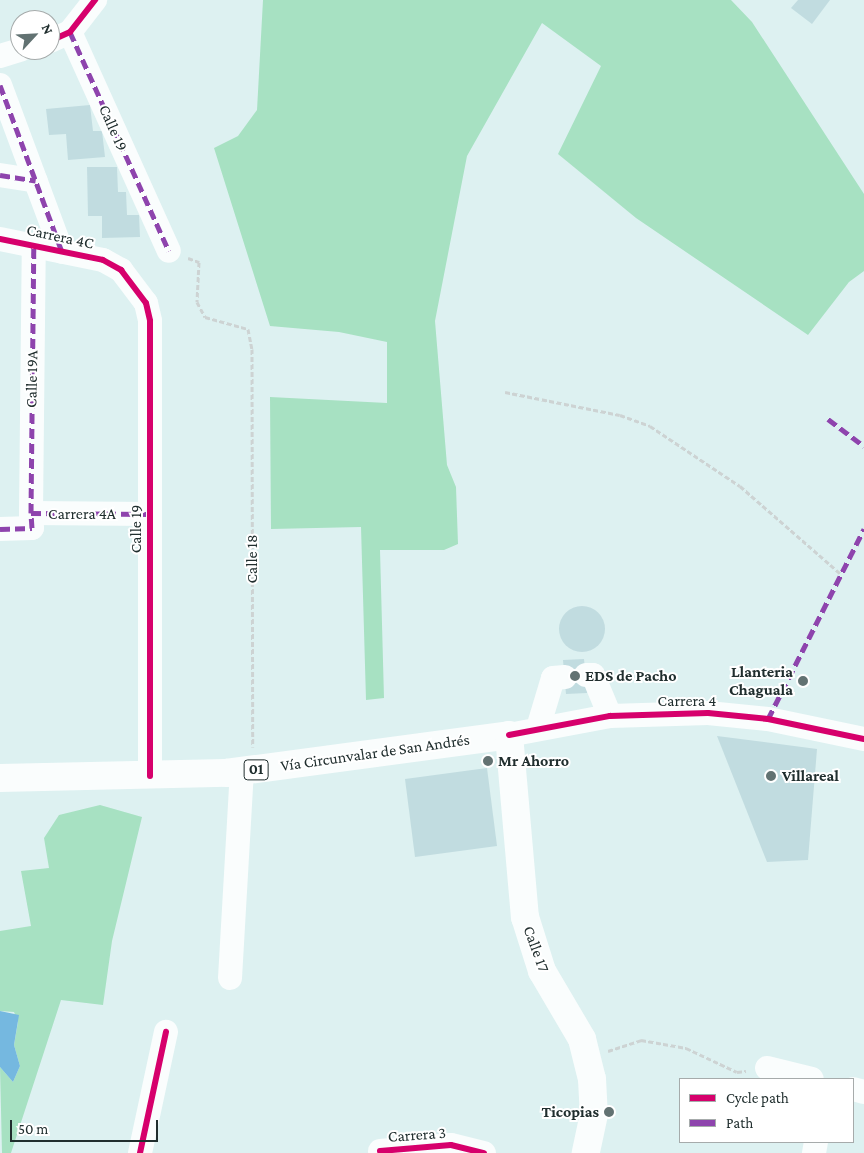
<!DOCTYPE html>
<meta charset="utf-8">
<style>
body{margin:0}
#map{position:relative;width:864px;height:1153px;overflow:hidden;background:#ddf1f1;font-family:"Crimson Pro",serif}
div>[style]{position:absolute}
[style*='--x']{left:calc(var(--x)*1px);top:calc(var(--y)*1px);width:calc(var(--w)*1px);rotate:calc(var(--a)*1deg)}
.forest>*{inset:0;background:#a7e1c2}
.water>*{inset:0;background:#75b8e0}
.building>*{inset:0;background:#c1dce0}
.round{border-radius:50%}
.path>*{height:3px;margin-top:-1.5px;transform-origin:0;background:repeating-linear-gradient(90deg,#cdd3d3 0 5px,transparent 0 7.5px)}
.minor>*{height:24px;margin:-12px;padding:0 12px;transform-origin:12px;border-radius:12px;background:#fafdfd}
.highway>*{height:28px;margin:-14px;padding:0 14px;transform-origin:14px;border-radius:14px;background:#fafdfd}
.quiet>*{height:5px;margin-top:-2.5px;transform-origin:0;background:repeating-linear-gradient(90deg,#8e44ad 0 10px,transparent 0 15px)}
.cycleway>*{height:6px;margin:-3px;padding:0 3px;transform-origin:3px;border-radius:3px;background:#d6006c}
.dots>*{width:14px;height:14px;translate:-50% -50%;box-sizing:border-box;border:2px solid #fff;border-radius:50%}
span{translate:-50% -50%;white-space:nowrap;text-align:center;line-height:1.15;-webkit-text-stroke:4px #fff;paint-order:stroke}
.shield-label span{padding:1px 4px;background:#fff;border:1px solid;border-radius:4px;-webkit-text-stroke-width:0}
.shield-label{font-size:15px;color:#202e2e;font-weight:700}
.street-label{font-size:16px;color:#202e2e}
.poi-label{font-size:16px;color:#202e2e;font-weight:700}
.right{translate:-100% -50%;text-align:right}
.left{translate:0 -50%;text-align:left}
.legend{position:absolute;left:679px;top:1078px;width:175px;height:65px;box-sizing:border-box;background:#fff;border:1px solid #a6abab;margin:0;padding:6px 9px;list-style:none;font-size:15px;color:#202e2e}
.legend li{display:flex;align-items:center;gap:10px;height:25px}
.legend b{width:25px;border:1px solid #a6abab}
.north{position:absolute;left:10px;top:10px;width:50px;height:50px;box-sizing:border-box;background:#fff;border:1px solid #a6abab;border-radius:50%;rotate:65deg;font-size:14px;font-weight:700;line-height:20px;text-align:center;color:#202e2e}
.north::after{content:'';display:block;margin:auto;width:18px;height:22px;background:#627272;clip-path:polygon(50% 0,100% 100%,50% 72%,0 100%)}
.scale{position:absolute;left:10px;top:1120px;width:148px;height:22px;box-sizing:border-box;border:2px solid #202e2e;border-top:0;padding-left:6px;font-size:15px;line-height:18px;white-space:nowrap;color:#202e2e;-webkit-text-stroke:4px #fff;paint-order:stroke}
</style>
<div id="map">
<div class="forest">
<div style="clip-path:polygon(263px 0,731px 0,752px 22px,864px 194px,864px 271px,849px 282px,808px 335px,636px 218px,558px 154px,601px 66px,542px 23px,467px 156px,435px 321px,447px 465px,456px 487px,458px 544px,444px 550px,380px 550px,384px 698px,366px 700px,361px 527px,271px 529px,270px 397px,387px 403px,387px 342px,339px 332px,270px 326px,214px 148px,238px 136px,257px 110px)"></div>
<div style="clip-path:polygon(100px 805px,142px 817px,112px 941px,103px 1005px,61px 1000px,11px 1153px,2px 1153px,0 1067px,13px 1082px,20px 1066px,14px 1045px,18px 1022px,14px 1012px,0 1011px,0 931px,31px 926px,21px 871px,49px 868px,44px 838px,59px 815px)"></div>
</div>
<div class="water">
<div style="clip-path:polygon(0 1011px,19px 1015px,14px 1045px,20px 1066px,13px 1082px,0 1067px)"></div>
</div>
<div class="building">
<div style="clip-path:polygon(798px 0,830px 0,812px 24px,791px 8px)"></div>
<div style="clip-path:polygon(90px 105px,93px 131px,102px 131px,105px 157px,68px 160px,66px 134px,49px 135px,46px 109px)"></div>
<div style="clip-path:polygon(87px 167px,117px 167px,118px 192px,126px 192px,127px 215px,139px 215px,140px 237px,102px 238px,102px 216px,88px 216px)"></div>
<div class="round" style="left:559px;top:606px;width:46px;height:46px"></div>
<div style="clip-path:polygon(584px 659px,587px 693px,566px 694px,563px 660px)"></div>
<div style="clip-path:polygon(717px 736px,817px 749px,808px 860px,767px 862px)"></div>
<div style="clip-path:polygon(487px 768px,497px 846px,415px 857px,405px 779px)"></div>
</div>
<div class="path">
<div style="--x:188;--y:258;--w:12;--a:20"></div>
<div style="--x:199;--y:262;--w:40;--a:92.9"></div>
<div style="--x:197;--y:302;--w:17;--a:62"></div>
<div style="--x:205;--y:317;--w:45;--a:15.6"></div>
<div style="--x:248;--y:329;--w:20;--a:79"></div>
<div style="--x:252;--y:349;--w:398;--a:89.9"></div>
<div style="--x:505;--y:392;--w:117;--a:11.3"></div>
<div style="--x:620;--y:415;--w:32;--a:20"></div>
<div style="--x:650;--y:426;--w:108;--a:33.7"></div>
<div style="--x:740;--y:486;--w:134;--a:41.1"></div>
<div style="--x:608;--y:1051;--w:35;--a:-18"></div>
<div style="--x:641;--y:1040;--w:46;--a:10.1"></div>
<div style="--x:686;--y:1048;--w:56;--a:25.2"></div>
<div style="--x:737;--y:1072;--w:9;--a:-6"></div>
</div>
<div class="minor">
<div style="--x:70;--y:32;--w:240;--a:65.7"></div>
<div style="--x:50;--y:41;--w:22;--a:-24"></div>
<div style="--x:70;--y:32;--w:41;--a:-52"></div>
<div style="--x:0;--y:56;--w:21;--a:-17"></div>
<div style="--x:0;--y:85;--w:178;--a:69.6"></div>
<div style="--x:0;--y:175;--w:36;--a:9"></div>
<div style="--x:0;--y:239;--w:105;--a:11.5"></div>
<div style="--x:103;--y:260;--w:21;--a:29"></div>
<div style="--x:121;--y:270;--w:41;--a:52.9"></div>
<div style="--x:146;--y:303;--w:18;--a:77"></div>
<div style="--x:150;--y:321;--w:455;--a:90"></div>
<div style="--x:31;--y:513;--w:267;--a:-89.4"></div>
<div style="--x:0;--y:529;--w:32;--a:-2"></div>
<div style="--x:32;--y:528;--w:15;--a:-94"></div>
<div style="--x:31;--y:513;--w:119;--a:0.5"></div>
<div style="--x:586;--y:675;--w:7;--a:0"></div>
<div style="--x:593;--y:675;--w:44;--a:67.5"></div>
<div style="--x:538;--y:728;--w:52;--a:-73.3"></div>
<div style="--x:553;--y:678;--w:12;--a:-5"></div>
<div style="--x:509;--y:735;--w:103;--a:-10.7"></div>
<div style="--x:610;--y:716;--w:98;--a:-1.8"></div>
<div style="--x:708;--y:713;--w:60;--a:5.7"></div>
<div style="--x:768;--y:719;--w:98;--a:11.8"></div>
<div style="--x:230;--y:978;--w:207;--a:-86.7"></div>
<div style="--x:767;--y:1068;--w:46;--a:13.7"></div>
<div style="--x:853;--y:1089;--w:11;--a:15"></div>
<div style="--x:380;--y:1151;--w:71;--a:-4.8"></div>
<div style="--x:451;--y:1145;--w:34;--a:14"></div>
<div style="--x:140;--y:1153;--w:124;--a:-77.9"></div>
<div style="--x:814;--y:1153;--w:11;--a:-80"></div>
</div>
<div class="highway">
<div style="--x:0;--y:778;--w:226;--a:-1.3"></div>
<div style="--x:226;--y:773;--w:286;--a:-7.6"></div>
<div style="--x:509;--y:735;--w:183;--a:85"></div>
<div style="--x:525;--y:917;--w:57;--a:72.5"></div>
<div style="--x:542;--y:971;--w:79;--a:59.5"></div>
<div style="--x:582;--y:1039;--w:41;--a:76"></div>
<div style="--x:592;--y:1079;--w:35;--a:87"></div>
<div style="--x:594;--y:1114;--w:40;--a:102"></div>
</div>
<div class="quiet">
<div style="--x:70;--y:32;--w:240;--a:65.7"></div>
<div style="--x:0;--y:85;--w:178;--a:69.6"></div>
<div style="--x:0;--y:175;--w:36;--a:9"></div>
<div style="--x:828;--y:419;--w:45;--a:36.9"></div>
<div style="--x:31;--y:513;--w:267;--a:-89.4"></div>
<div style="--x:0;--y:529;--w:32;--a:-2"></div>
<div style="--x:32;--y:528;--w:15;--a:-94"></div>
<div style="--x:31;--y:513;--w:119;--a:0.5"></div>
<div style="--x:768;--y:719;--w:213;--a:-63.2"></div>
</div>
<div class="cycleway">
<div style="--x:50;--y:41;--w:22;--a:-24"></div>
<div style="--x:70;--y:32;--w:41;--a:-52"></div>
<div style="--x:0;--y:239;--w:105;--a:11.5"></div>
<div style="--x:103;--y:260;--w:21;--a:29"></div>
<div style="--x:121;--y:270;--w:41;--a:52.9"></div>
<div style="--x:146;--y:303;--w:18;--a:77"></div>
<div style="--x:150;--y:321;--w:455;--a:90"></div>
<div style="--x:509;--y:735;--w:103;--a:-10.7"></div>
<div style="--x:610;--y:716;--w:98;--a:-1.8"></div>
<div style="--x:708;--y:713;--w:60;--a:5.7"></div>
<div style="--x:768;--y:719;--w:98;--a:11.8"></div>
<div style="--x:380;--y:1151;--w:71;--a:-4.8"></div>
<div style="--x:451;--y:1145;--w:34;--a:14"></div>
<div style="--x:140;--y:1153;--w:124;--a:-77.9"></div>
</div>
<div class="dots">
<div style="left:575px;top:676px;background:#627272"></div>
<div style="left:803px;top:681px;background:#627272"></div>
<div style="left:488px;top:761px;background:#627272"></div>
<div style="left:771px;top:776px;background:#627272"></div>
<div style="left:609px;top:1112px;background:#627272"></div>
</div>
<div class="shield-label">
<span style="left:256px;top:770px">01</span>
</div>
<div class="street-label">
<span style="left:113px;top:128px;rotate:66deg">Calle 19</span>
<span style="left:60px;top:237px;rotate:12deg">Carrera 4C</span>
<span style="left:32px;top:379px;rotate:-89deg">Calle 19A</span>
<span style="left:82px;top:514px">Carrera 4A</span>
<span style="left:136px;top:529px;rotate:-90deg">Calle 19</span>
<span style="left:252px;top:559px;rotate:-90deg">Calle 18</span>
<span style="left:687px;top:701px">Carrera 4</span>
<span style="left:375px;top:753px;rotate:-8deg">Vía Circunvalar de San Andrés</span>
<span style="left:536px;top:949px;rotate:70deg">Calle 17</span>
<span style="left:417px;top:1135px;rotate:-4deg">Carrera 3</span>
</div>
<div class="poi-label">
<span class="right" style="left:793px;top:681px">Llanteria<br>Chaguala</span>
<span class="left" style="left:585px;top:676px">EDS de Pacho</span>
<span class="left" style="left:498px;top:761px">Mr Ahorro</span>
<span class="left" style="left:782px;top:776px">Villareal</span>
<span class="right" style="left:599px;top:1112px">Ticopias</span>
</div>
<ul class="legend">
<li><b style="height:6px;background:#d6006c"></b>Cycle path</li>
<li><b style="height:6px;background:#8e44ad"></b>Path</li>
</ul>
<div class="north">N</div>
<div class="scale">50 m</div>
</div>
